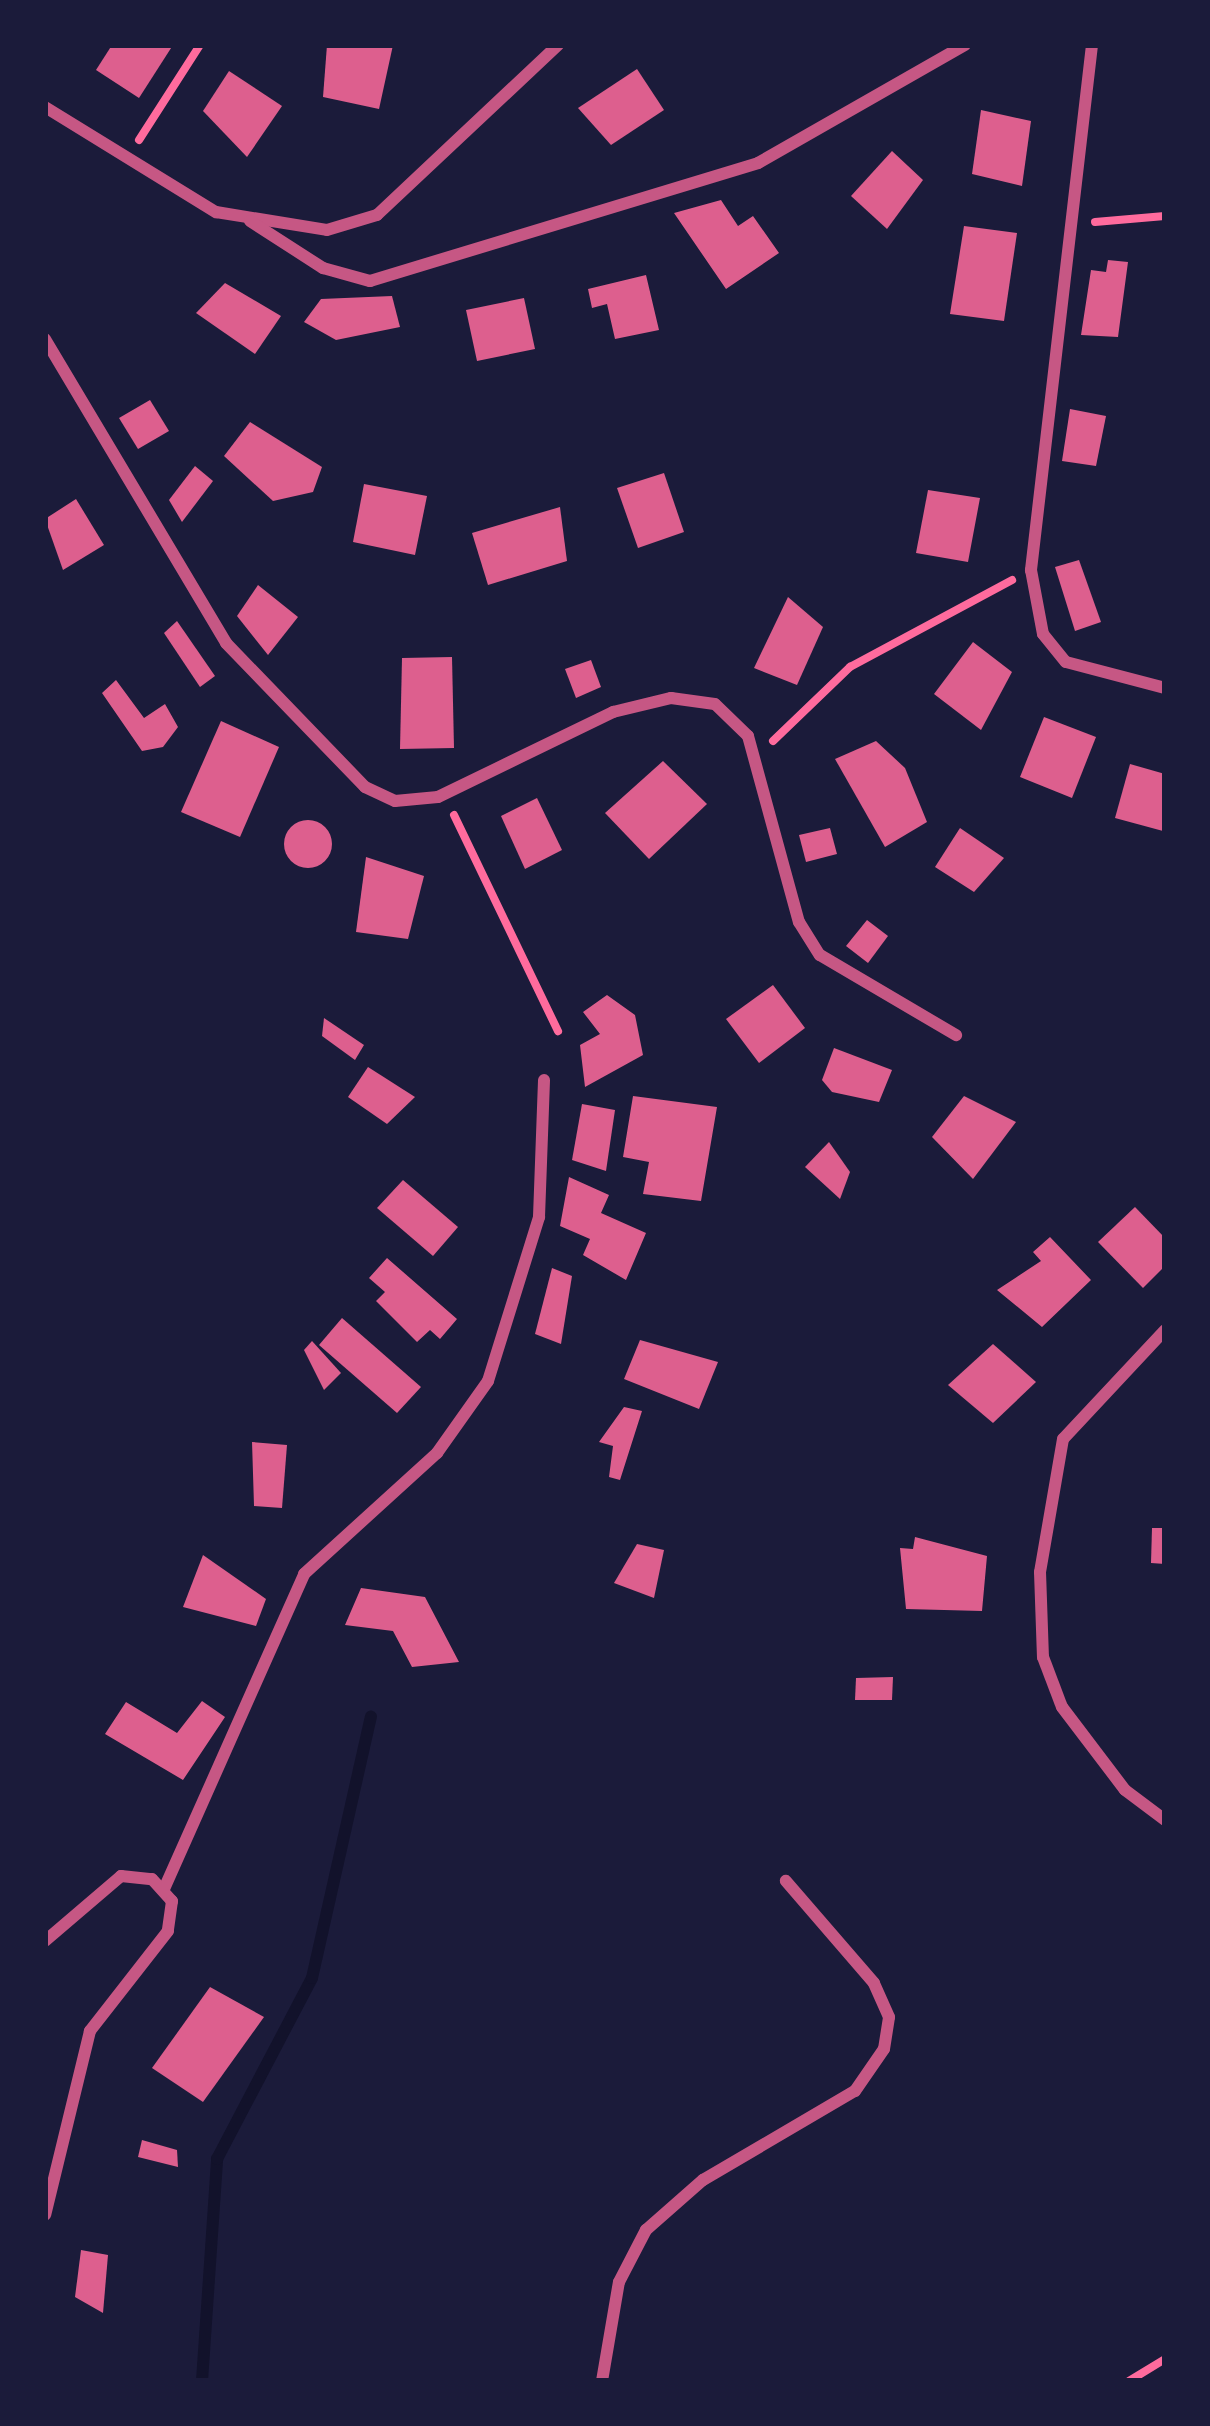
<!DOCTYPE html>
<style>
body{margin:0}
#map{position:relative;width:1210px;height:2426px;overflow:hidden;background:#1b1b3a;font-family:"Titillium Web",sans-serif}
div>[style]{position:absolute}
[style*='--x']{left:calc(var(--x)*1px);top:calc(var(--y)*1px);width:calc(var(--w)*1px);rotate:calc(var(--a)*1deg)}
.stream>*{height:12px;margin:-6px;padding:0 6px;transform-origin:6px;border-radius:6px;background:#12122b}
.building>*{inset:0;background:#dd5f8e}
.round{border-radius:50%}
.path>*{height:8px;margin:-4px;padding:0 4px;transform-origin:4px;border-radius:4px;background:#ff6b9d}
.minor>*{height:12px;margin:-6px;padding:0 6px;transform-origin:6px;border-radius:6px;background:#c65784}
span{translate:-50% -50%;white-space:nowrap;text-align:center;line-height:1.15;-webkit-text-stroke:12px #1b1b3a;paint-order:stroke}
.frame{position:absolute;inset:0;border:48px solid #1b1b3a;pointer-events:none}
</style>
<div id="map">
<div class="stream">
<div style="--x:202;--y:2381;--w:223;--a:-86.1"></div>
<div style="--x:217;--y:2159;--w:204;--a:-62.3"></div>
<div style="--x:312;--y:1978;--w:268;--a:-77.3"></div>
</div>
<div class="building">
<div style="clip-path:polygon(112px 45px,173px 45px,139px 98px,96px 70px)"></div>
<div style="clip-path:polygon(327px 45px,393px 45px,379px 109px,323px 97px)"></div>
<div style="clip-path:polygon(637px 69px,664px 110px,611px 145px,578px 108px)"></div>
<div style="clip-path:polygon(229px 71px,282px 106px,247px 157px,203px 111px)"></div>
<div style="clip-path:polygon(981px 110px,1031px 121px,1022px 186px,972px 174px)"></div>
<div style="clip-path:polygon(892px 151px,923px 180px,887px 229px,851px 196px)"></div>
<div style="clip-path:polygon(721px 200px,738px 226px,753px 216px,779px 253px,726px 289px,674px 213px)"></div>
<div style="clip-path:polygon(964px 226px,1017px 233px,1004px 321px,950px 314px)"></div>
<div style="clip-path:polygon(1108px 260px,1128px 262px,1118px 337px,1081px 335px,1091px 270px,1106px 272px)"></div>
<div style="clip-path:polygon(646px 275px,659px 330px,615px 339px,607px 304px,592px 308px,588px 289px)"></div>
<div style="clip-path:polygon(225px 283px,281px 316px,255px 354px,196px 313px)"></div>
<div style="clip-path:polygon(392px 296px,400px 327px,336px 340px,304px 322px,321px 299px)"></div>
<div style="clip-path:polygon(524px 298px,535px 349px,477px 361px,466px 310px)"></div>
<div style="clip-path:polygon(150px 400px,169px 431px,138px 449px,119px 418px)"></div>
<div style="clip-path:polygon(1070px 409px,1106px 416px,1096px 466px,1062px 461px)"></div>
<div style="clip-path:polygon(250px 422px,322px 467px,313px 492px,273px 501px,224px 456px)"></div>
<div style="clip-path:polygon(195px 466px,213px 481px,182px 522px,169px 500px)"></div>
<div style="clip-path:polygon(664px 473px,684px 532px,638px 548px,617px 488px)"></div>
<div style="clip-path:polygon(364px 484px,427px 496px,415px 555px,353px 542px)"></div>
<div style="clip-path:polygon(928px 490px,980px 498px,968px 562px,916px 553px)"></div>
<div style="clip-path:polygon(76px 499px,104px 545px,63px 570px,45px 519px)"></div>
<div style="clip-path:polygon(560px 507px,567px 561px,488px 585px,472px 533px)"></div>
<div style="clip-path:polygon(1079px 560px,1101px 622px,1075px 631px,1055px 567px)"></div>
<div style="clip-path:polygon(258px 585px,298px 617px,268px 655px,237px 616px)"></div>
<div style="clip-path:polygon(788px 597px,823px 627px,797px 685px,754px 668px)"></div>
<div style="clip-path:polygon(177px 621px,215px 676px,200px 687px,164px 633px)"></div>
<div style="clip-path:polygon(973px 642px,1012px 672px,981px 730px,934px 694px)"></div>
<div style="clip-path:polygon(452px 657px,454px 748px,400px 749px,402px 658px)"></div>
<div style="clip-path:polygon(591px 660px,601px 687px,576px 698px,565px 669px)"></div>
<div style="clip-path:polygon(116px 680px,144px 718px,165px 704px,178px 727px,163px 747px,142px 751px,102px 693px)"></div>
<div style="clip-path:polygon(1044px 717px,1096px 737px,1072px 798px,1020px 777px)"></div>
<div style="clip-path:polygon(221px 721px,279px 747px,240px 837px,181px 812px)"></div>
<div style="clip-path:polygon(876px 741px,905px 768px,927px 822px,885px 847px,835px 759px)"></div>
<div style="clip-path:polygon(663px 761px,707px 804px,649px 859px,605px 813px)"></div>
<div style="clip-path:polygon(1130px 764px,1165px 774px,1163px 831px,1115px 818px)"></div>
<div style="clip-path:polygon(537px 798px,562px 850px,525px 869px,501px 816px)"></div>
<div class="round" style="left:284px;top:820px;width:48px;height:48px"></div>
<div style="clip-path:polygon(830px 828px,837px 854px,806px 862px,799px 835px)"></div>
<div style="clip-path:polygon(960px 828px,1004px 858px,974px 892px,935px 867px)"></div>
<div style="clip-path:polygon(366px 857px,424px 876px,408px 939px,356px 932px)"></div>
<div style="clip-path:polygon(867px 920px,888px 936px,868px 963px,846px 946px)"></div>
<div style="clip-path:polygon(773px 985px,805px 1028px,759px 1063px,726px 1019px)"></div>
<div style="clip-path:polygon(607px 995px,635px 1015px,643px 1055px,585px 1087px,580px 1045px,600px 1034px,583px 1012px)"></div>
<div style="clip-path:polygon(324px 1018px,364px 1045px,355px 1060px,322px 1036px)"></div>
<div style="clip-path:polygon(834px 1048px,892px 1070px,879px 1102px,832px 1092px,822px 1080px)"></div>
<div style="clip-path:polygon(368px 1067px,415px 1097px,387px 1124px,348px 1097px)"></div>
<div style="clip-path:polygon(633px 1096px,717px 1107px,701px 1201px,643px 1194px,649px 1162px,623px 1157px)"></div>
<div style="clip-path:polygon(964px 1096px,1016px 1122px,973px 1179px,932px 1137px)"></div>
<div style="clip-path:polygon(582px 1104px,615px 1110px,606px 1171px,572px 1160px)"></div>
<div style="clip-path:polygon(829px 1142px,850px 1172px,840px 1199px,805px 1167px)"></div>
<div style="clip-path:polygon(569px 1177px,609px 1195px,601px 1213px,646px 1233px,626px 1280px,583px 1255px,590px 1239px,560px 1226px)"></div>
<div style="clip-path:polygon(403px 1180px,458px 1227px,433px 1256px,377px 1208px)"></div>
<div style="clip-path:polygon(1135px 1207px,1165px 1238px,1165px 1266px,1143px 1288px,1098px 1242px)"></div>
<div style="clip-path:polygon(1050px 1237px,1091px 1280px,1042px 1327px,997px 1290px,1041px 1261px,1033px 1252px)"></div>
<div style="clip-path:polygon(387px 1258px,457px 1319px,440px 1339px,430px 1330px,417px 1342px,376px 1301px,385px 1292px,369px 1278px)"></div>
<div style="clip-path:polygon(552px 1268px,572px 1276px,561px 1344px,535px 1334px)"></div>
<div style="clip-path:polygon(342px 1318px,421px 1387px,397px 1413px,319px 1345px)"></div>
<div style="clip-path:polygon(640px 1340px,718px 1362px,699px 1409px,624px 1379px)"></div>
<div style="clip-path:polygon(312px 1341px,341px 1373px,324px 1390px,304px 1350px)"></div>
<div style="clip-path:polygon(993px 1344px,1036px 1382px,993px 1423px,948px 1385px)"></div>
<div style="clip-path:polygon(624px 1407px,642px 1411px,620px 1480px,609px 1477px,613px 1446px,599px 1442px)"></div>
<div style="clip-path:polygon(252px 1442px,287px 1445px,282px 1508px,254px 1506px)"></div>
<div style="clip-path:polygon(1152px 1528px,1165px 1528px,1165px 1564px,1151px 1563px)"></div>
<div style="clip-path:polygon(915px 1537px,987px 1556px,982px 1611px,906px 1609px,900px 1548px,913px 1549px)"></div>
<div style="clip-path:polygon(637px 1544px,664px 1550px,654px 1598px,614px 1583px)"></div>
<div style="clip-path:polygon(203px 1555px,266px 1599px,256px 1626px,183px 1607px)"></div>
<div style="clip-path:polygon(361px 1588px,425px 1597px,459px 1662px,412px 1667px,393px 1631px,345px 1625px)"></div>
<div style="clip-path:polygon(893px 1677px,892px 1700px,855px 1700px,856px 1678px)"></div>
<div style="clip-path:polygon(202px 1701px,225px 1717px,183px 1780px,105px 1734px,126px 1702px,177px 1733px)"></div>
<div style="clip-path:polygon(210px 1987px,264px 2017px,203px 2102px,152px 2068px)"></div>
<div style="clip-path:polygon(142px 2140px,177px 2150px,178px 2167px,138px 2157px)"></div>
<div style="clip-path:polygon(81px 2250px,108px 2255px,103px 2313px,75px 2297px)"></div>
</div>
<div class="path">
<div style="--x:139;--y:140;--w:113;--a:-57.3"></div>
<div style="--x:1095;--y:222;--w:70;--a:-4.9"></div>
<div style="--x:773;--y:741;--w:107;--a:-43.9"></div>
<div style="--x:850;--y:667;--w:184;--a:-28.2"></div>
<div style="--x:454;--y:815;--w:240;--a:64.3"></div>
<div style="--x:1129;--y:2381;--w:42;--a:-31.4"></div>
</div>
<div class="minor">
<div style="--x:1092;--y:45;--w:529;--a:96.63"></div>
<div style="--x:1031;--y:570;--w:65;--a:79.4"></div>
<div style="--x:1043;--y:634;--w:36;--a:51"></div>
<div style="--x:1066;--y:662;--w:102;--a:14.7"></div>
<div style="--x:45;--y:107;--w:201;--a:31.6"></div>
<div style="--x:216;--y:212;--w:112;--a:9.2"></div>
<div style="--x:327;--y:230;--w:52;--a:-16.7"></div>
<div style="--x:377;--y:215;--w:248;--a:-43.2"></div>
<div style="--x:250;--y:221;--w:87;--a:32.8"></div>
<div style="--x:323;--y:268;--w:49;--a:15.5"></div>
<div style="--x:370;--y:281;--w:406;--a:-16.9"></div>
<div style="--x:758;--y:163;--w:238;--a:-29.7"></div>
<div style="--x:45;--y:339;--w:354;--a:59.2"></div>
<div style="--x:226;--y:643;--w:200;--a:46"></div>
<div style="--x:365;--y:787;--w:33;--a:25"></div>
<div style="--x:395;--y:801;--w:43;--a:-5.3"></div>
<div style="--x:438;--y:797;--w:195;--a:-25.9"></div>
<div style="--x:613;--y:712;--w:60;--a:-13.6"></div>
<div style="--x:671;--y:698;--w:44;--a:7.8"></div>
<div style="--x:715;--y:704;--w:46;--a:44.1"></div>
<div style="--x:748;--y:736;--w:193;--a:74.7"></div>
<div style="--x:799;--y:922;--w:39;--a:58"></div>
<div style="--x:820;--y:955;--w:158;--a:30.5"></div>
<div style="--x:1165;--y:1330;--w:149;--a:133.1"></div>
<div style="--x:1063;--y:1439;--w:135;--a:99.8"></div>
<div style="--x:1040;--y:1572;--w:85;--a:88"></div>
<div style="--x:1043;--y:1657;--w:53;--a:69.2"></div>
<div style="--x:1062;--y:1707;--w:104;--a:52.8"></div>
<div style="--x:1125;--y:1790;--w:50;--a:36.9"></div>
<div style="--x:164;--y:1889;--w:345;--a:-66"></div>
<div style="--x:304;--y:1574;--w:180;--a:-42.3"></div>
<div style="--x:437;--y:1453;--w:88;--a:-54.7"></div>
<div style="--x:488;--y:1381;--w:172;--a:-72.7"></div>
<div style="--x:539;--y:1217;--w:137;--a:-87.9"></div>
<div style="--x:45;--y:1941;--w:100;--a:-40.5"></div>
<div style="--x:121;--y:1876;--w:31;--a:6"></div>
<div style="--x:152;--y:1879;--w:30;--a:48"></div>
<div style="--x:172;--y:1901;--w:30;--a:98"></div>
<div style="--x:168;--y:1931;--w:127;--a:128"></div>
<div style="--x:90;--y:2031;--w:189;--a:103.7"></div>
<div style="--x:602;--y:2381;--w:100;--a:-80.3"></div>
<div style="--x:619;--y:2282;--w:59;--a:-62.6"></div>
<div style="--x:646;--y:2230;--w:76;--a:-41.3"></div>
<div style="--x:703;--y:2180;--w:176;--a:-30.4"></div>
<div style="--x:855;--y:2091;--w:51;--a:-55.4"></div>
<div style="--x:884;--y:2049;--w:32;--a:-81"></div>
<div style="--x:889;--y:2017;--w:37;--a:-114"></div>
<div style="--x:874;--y:1983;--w:135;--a:-130.8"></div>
</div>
<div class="frame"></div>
</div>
